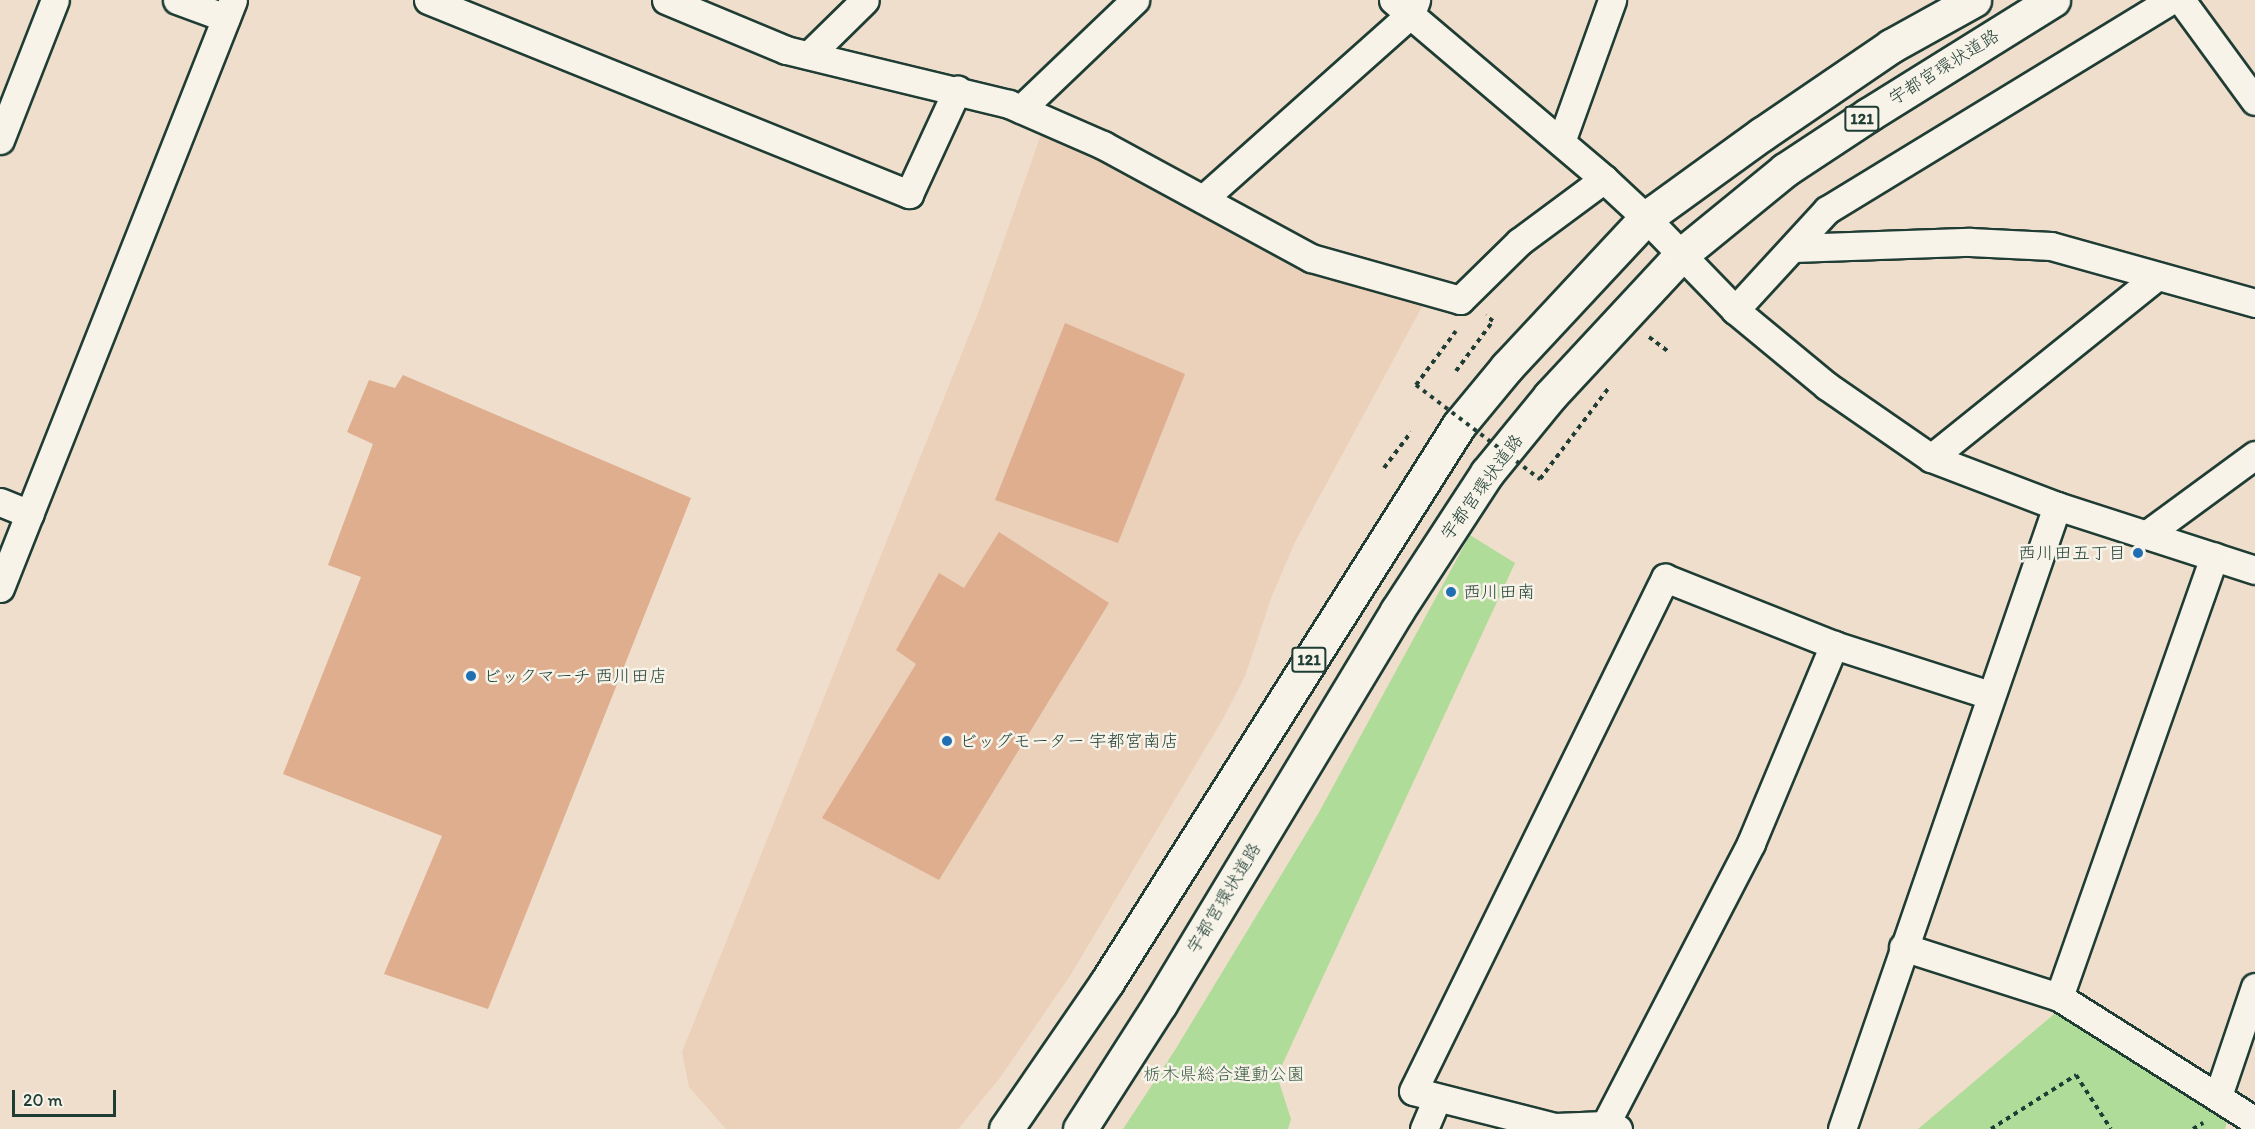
<!DOCTYPE html>
<meta charset="utf-8">
<style>
body{margin:0}
#map{position:relative;width:2255px;height:1129px;overflow:hidden;background:#f0decd;font-family:Itim,"Klee One",sans-serif}
div>[style]{position:absolute}
[style*='--x']{left:calc(var(--x)*1px);top:calc(var(--y)*1px);width:calc(var(--w)*1px);rotate:calc(var(--a)*1deg)}
.built>*{inset:0;background:#ebd0ba}
.green>*{inset:0;background:#b0dc9a}
.building>*{inset:0;background:#deae8f}
.path>*{height:4px;margin-top:-2px;transform-origin:0;background:repeating-linear-gradient(90deg,#1f3d34 0 4.5px,transparent 0 9px)}
.roads{filter:drop-shadow(2px 0 #1f3d34) drop-shadow(-2px 0 #1f3d34) drop-shadow(0 2px #1f3d34) drop-shadow(0 -2px #1f3d34)}
.street>*{height:27px;margin:-13.5px;padding:0 13.5px;transform-origin:13.5px;border-radius:13.5px;background:#f7f3e8}
.highway>*{height:33px;margin:-16.5px;padding:0 16.5px;transform-origin:16.5px;border-radius:16.5px;background:#f7f3e8}
.path-bridge>*{height:4px;margin-top:-2px;transform-origin:0;background:repeating-linear-gradient(90deg,#1f3d34 0 4.5px,transparent 0 9px)}
.dots>*{width:16px;height:16px;translate:-50% -50%;box-sizing:border-box;border:3px solid #f7f3e8;border-radius:50%}
span{translate:-50% -50%;white-space:nowrap;text-align:center;line-height:1.15;-webkit-text-stroke:5px #f7f3e8;paint-order:stroke}
.shield-label span{padding:2px 4px;background:#f7f3e8;border:2px solid;border-radius:4px;-webkit-text-stroke-width:0}
.shield-label{font-size:16px;color:#1f3d34;font-weight:700}
.street-label{font-size:18px;color:#1f3d34}
.poi-label{font-size:18px;color:#1f3d34}
.right{translate:-100% -50%;text-align:right}
.left{translate:0 -50%;text-align:left}
.park-label{font-size:18px;color:#3c5d48}
.scale{position:absolute;left:12px;top:1090px;width:104px;height:27px;box-sizing:border-box;border:3px solid #1f3d34;border-top:0;padding-left:8px;font-size:18px;line-height:21px;white-space:nowrap;color:#1f3d34;-webkit-text-stroke:4px #f7f3e8;paint-order:stroke}
</style>
<div id="map">
<div class="built">
<div style="clip-path:polygon(1042px 132px,1191px 208px,1424px 303px,1295px 542px,1272px 596px,1245px 676px,1224px 717px,1070px 976px,999px 1079px,958px 1129px,726px 1129px,689px 1087px,682px 1052px,980px 308px)"></div>
</div>
<div class="green">
<div style="clip-path:polygon(1470px 535px,1515px 563px,1277px 1076px,1291px 1119px,1288px 1129px,1123px 1129px,1175px 1050px,1318px 814px)"></div>
<div style="clip-path:polygon(2060px 1009px,2227px 1122px,2225px 1129px,1918px 1129px)"></div>
</div>
<div class="building">
<div style="clip-path:polygon(1065px 323px,1185px 374px,1118px 543px,995px 500px)"></div>
<div style="clip-path:polygon(403px 375px,691px 498px,488px 1009px,384px 974px,442px 836px,283px 774px,361px 577px,328px 565px,373px 444px,347px 432px,369px 380px,395px 388px)"></div>
<div style="clip-path:polygon(999px 532px,1109px 603px,939px 880px,822px 818px,916px 664px,896px 650px,939px 573px,964px 588px)"></div>
</div>
<div class="path">
<div style="--x:1649;--y:337;--w:26;--a:37"></div>
<div style="--x:1456;--y:371;--w:62;--a:-53.5"></div>
<div style="--x:1493;--y:321;--w:9;--a:-144"></div>
<div style="--x:1416;--y:385;--w:67;--a:-53.5"></div>
<div style="--x:1384;--y:468;--w:45;--a:-53.1"></div>
<div style="--x:1540;--y:479;--w:116;--a:-53"></div>
<div style="--x:1991;--y:1129;--w:101;--a:-32.4"></div>
<div style="--x:2076;--y:1075;--w:64;--a:57.1"></div>
<div style="--x:2193;--y:1129;--w:12;--a:-31"></div>
</div>
<div class="roads">
<div class="street">
<div style="--x:177;--y:0;--w:52;--a:20.2"></div>
<div style="--x:428;--y:0;--w:519;--a:21.97"></div>
<div style="--x:909;--y:194;--w:115;--a:-65.2"></div>
<div style="--x:666;--y:0;--w:130;--a:22.6"></div>
<div style="--x:786;--y:50;--w:229;--a:13.6"></div>
<div style="--x:1009;--y:104;--w:103;--a:23.6"></div>
<div style="--x:1103;--y:145;--w:237;--a:28.5"></div>
<div style="--x:1311;--y:258;--w:155;--a:15.7"></div>
<div style="--x:1460;--y:300;--w:83;--a:-44.5"></div>
<div style="--x:1519;--y:242;--w:106;--a:-36.5"></div>
<div style="--x:1393;--y:0;--w:277;--a:40.3"></div>
<div style="--x:1604;--y:179;--w:57;--a:42.9"></div>
<div style="--x:1646;--y:218;--w:128;--a:45.9"></div>
<div style="--x:1735;--y:310;--w:119;--a:39.6"></div>
<div style="--x:1827;--y:386;--w:126;--a:34.7"></div>
<div style="--x:1931;--y:458;--w:135;--a:20.9"></div>
<div style="--x:2057;--y:506;--w:208;--a:17.9"></div>
<div style="--x:2181;--y:0;--w:125;--a:53.8"></div>
<div style="--x:809;--y:55;--w:78;--a:-44.5"></div>
<div style="--x:1021;--y:109;--w:158;--a:-43.7"></div>
<div style="--x:0;--y:140;--w:150;--a:-68.6"></div>
<div style="--x:1561;--y:142;--w:151;--a:-70.2"></div>
<div style="--x:1203;--y:199;--w:278;--a:-41.7"></div>
<div style="--x:1411;--y:14;--w:15;--a:-70"></div>
<div style="--x:1794;--y:248;--w:176;--a:-2"></div>
<div style="--x:1970;--y:242;--w:81;--a:2.8"></div>
<div style="--x:2051;--y:246;--w:212;--a:15.6"></div>
<div style="--x:1735;--y:310;--w:136;--a:-47.4"></div>
<div style="--x:1827;--y:210;--w:403;--a:-31.4"></div>
<div style="--x:1931;--y:458;--w:290;--a:-38.8"></div>
<div style="--x:0;--y:502;--w:32;--a:22"></div>
<div style="--x:2146;--y:535;--w:135;--a:-36.3"></div>
<div style="--x:0;--y:588;--w:632;--a:-68.38"></div>
<div style="--x:1903;--y:947;--w:164;--a:17.8"></div>
<div style="--x:2059;--y:997;--w:232;--a:32.3"></div>
<div style="--x:2059;--y:997;--w:467;--a:-70.6"></div>
<div style="--x:2218;--y:1096;--w:115;--a:-71.3"></div>
<div style="--x:1605;--y:1125;--w:318;--a:-62.6"></div>
<div style="--x:1751;--y:843;--w:215;--a:-67.3"></div>
<div style="--x:1424;--y:1129;--w:34;--a:-67"></div>
<div style="--x:1618;--y:1129;--w:14;--a:-163"></div>
<div style="--x:1605;--y:1125;--w:50;--a:177.7"></div>
<div style="--x:1555;--y:1127;--w:146;--a:-165.8"></div>
<div style="--x:1413;--y:1091;--w:572;--a:-63.84"></div>
<div style="--x:1665;--y:578;--w:182;--a:21.6"></div>
<div style="--x:1834;--y:645;--w:164;--a:17.8"></div>
<div style="--x:1842;--y:1129;--w:659;--a:-70.96"></div>
</div>
<div class="highway">
<div style="--x:1006;--y:1129;--w:178;--a:-55.5"></div>
<div style="--x:1107;--y:982;--w:659;--a:-57.71"></div>
<div style="--x:1459;--y:425;--w:75;--a:-50.4"></div>
<div style="--x:1507;--y:367;--w:204;--a:-47"></div>
<div style="--x:1646;--y:218;--w:143;--a:-35.9"></div>
<div style="--x:1762;--y:134;--w:156;--a:-34.3"></div>
<div style="--x:1891;--y:46;--w:95;--a:-29"></div>
<div style="--x:1080;--y:1129;--w:148;--a:-57.4"></div>
<div style="--x:1160;--y:1004;--w:459;--a:-58.9"></div>
<div style="--x:1397;--y:611;--w:165;--a:-56.9"></div>
<div style="--x:1487;--y:473;--w:99;--a:-50.7"></div>
<div style="--x:1550;--y:396;--w:194;--a:-47.1"></div>
<div style="--x:1682;--y:254;--w:133;--a:-39.2"></div>
<div style="--x:1785;--y:170;--w:100;--a:-33.5"></div>
<div style="--x:1868;--y:115;--w:218;--a:-31.9"></div>
</div>
</div>
<div class="path-bridge">
<div style="--x:1416;--y:385;--w:156;--a:37.2"></div>
</div>
<div class="dots">
<div style="left:2138px;top:553px;background:#1f6fb2"></div>
<div style="left:1451px;top:592px;background:#1f6fb2"></div>
<div style="left:471px;top:676px;background:#1f6fb2"></div>
<div style="left:947px;top:741px;background:#1f6fb2"></div>
</div>
<div class="shield-label">
<span style="left:1862px;top:119px">121</span>
<span style="left:1309px;top:660px">121</span>
</div>
<div class="street-label">
<span style="left:1944px;top:67px;rotate:-32deg">宇都宮環状道路</span>
<span style="left:1482px;top:487px;rotate:-54deg">宇都宮環状道路</span>
<span style="left:1224px;top:898px;rotate:-59deg">宇都宮環状道路</span>
</div>
<div class="poi-label">
<span class="right" style="left:2126px;top:553px">西川田五丁目</span>
<span class="left" style="left:1463px;top:592px">西川田南</span>
<span class="left" style="left:483px;top:676px">ビックマーチ 西川田店</span>
<span class="left" style="left:959px;top:741px">ビッグモーター 宇都宮南店</span>
</div>
<div class="park-label">
<span style="left:1224px;top:1074px">栃木県総合運動公園</span>
</div>
<div class="scale">20 m</div>
</div>
